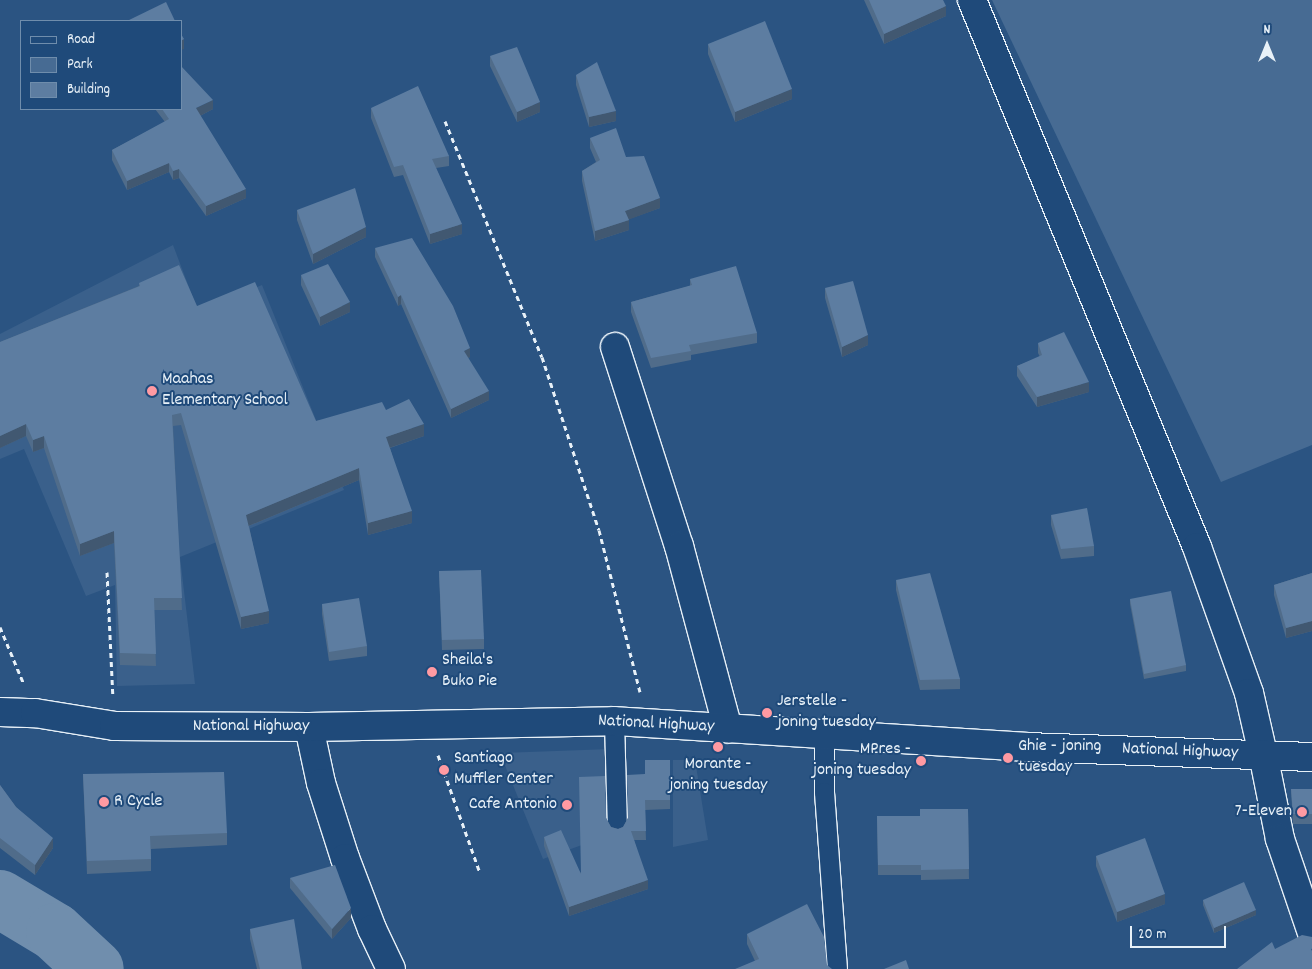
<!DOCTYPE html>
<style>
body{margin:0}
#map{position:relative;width:1312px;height:969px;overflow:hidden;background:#2b5482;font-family:Dekko,sans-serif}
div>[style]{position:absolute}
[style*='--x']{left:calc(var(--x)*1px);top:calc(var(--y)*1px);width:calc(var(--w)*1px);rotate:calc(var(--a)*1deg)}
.built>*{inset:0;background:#3a608b}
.green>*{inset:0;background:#476b93}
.river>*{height:58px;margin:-29px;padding:0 29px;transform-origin:29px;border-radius:29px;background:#708ead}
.path>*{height:3px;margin-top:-1.5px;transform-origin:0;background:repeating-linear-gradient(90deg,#e8f1f8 0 5px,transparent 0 9px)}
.roads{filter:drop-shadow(1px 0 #e8f1f8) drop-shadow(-1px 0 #e8f1f8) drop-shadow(0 1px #e8f1f8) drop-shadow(0 -1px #e8f1f8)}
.service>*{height:19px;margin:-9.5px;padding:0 9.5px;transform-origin:9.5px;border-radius:9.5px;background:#1f4a7a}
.minor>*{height:28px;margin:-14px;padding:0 14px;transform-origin:14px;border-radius:14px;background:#1f4a7a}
.tertiary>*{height:28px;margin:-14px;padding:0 14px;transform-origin:14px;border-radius:14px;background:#1f4a7a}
.primary>*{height:28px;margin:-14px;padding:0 14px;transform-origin:14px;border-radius:14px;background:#1f4a7a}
.wall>*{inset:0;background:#506c8a}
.shaded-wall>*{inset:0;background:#415871}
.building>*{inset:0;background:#5d7da1}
.dots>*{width:14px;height:14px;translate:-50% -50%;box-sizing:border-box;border:2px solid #1f4a7a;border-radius:50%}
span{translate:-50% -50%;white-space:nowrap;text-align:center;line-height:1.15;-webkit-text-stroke:4px #1f4a7a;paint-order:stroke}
.poi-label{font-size:18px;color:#e8f1f8}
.left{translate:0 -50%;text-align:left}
.right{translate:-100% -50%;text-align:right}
.street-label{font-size:18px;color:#e8f1f8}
.legend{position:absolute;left:20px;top:20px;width:162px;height:90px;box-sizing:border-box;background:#1f4a7a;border:1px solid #6f8dac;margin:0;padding:6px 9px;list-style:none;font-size:15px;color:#e8f1f8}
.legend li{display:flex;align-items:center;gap:10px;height:25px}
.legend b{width:25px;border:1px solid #6f8dac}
.north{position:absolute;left:1242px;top:20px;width:50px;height:50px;-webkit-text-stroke:4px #1f4a7a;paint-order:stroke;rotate:0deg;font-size:14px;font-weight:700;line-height:20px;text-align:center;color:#e8f1f8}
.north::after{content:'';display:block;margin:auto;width:18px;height:22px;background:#e8f1f8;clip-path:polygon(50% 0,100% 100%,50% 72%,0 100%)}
.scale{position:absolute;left:1130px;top:926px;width:96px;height:22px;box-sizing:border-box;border:2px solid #e8f1f8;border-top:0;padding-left:6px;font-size:15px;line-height:18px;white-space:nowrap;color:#e8f1f8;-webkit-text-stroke:4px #1f4a7a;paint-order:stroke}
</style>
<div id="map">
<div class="built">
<div style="clip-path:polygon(173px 245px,198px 311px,262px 285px,344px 490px,180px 557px,195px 684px,117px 686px,115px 585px,86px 596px,24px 449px,0 459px,0 334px)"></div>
<div style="clip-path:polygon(611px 749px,629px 828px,543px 859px,500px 753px)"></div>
<div style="clip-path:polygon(673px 760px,695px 760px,708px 840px,673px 847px)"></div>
</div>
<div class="green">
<div style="clip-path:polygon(992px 0,1312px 0,1312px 445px,1221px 482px)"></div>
</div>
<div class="river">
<div style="--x:0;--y:899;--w:64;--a:31"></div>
<div style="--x:55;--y:932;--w:54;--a:42.8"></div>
</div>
<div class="path">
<div style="--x:445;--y:121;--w:255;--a:67.7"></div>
<div style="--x:542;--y:357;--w:182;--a:71.8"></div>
<div style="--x:599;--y:530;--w:167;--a:75.8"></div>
<div style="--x:107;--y:572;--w:125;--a:87.3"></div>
<div style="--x:0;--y:627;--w:60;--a:67.3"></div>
<div style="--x:438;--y:755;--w:125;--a:70.4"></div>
</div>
<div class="roads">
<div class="service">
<div style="--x:614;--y:721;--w:106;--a:88.4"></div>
<div style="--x:824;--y:733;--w:59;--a:90"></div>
<div style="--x:824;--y:792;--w:177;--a:85.8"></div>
</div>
<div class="minor">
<div style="--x:972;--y:0;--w:591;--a:67.64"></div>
<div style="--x:1197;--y:547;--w:155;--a:70.4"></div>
<div style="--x:1249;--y:693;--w:63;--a:77.1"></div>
<div style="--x:615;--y:347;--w:209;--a:72.2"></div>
<div style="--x:679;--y:546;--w:189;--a:75"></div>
<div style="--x:309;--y:727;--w:57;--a:77.9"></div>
<div style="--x:321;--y:783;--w:79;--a:72.3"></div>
<div style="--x:345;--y:858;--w:76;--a:69.2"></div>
<div style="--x:372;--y:929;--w:44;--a:64.6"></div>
</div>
<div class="tertiary">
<div style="--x:1263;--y:754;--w:87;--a:78.7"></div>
<div style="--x:1280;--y:839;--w:99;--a:71.2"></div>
</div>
<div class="primary">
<div style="--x:0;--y:712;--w:35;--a:2"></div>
<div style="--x:35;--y:713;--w:80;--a:9.3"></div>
<div style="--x:114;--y:726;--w:195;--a:0.3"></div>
<div style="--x:309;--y:727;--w:305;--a:-1.1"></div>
<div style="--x:614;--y:721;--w:413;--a:3.6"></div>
<div style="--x:1026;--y:747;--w:286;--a:2"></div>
</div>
</div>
<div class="wall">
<div style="clip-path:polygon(864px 0,943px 0,946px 16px,884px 44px)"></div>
<div style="clip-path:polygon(708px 44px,792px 99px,735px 122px,708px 54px)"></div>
<div style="clip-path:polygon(490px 56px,540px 112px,517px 122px,490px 66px)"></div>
<div style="clip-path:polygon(576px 75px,616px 121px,589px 127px,576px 85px)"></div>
<div style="clip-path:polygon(371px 108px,449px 156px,449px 166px,436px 168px,462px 234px,430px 244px,403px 175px,394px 177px,371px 118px)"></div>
<div style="clip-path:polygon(155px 109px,213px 109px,200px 116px,246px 198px,206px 216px,179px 178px,173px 180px,169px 172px,127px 190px,112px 160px,112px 150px,165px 122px)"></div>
<div style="clip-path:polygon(590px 138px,626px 157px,660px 208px,629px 219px,629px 230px,595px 241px,582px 181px,582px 171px,596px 162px,590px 148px)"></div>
<div style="clip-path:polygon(297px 210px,366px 237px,313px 264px,297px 220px)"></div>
<div style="clip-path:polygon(375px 248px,470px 357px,468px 358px,489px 400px,451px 418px,401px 304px,398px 306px,375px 257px)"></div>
<div style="clip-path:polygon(301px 275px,350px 312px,320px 326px,301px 285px)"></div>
<div style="clip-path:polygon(690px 279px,757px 333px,757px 343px,691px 355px,691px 360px,651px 368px,631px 312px,631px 302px,690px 286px)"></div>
<div style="clip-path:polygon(139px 283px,197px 306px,316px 421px,386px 410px,424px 436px,390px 448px,412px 523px,368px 535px,359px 480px,249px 526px,269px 623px,241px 629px,181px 425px,173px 426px,182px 610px,154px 610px,156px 666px,120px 665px,114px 543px,80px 556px,44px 448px,33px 452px,26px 436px,0 448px,0 342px,139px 286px)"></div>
<div style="clip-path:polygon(825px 288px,868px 345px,842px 357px,825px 298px)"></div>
<div style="clip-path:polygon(1038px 343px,1089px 392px,1037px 407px,1017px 376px,1017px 366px,1040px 357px,1038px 353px)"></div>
<div style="clip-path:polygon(1051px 515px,1094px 546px,1094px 556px,1061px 559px,1051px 525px)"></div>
<div style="clip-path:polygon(439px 571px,484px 639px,484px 649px,442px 650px)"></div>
<div style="clip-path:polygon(1312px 573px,1312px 631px,1286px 638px,1274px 595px,1274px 585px)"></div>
<div style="clip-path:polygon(896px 580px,960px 679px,960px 689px,920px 690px,896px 590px)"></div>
<div style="clip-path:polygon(1130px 599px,1186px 665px,1186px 671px,1144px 679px,1130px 604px)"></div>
<div style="clip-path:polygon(322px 604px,367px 646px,367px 656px,329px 661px,322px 614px)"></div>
<div style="clip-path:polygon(670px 760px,670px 809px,645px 810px,646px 840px,634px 840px,648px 889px,569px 916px,544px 846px,544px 837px,581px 873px,606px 818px,611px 827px,618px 829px,623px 827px,628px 818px,645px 774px)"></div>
<div style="clip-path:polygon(83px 774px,227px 833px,227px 845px,151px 849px,151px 871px,87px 874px)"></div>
<div style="clip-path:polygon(0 785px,16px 807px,53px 848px,35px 875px,0 848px)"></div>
<div style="clip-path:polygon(1291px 789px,1312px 789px,1312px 824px,1293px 824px)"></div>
<div style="clip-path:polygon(968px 809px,969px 879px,921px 880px,921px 875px,878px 875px,877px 816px,920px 816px)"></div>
<div style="clip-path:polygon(1096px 856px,1165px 904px,1117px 922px,1096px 866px)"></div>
<div style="clip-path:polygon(290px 878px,351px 918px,332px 939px,290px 888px)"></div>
<div style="clip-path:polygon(1203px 900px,1256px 915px,1214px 933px,1203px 905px)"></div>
<div style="clip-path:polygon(250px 929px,302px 969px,257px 969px,250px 939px)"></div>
<div style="clip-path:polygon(747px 934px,827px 965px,755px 961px,747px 944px)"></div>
</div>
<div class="shaded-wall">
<div style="clip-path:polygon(946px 6px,946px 16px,884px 44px,884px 34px)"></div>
<div style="clip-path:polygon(184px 39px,184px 49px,181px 50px,181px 41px)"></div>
<div style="clip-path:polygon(792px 89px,792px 99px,735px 122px,735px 112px)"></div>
<div style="clip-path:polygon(213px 100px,213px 109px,196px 118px,196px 108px)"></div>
<div style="clip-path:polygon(540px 102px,540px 112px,517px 122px,517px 112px)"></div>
<div style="clip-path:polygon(616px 111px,616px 121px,589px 127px,589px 117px)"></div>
<div style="clip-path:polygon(169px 163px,169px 172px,127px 190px,127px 181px)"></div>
<div style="clip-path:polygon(179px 169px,179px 178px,173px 180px,173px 171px)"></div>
<div style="clip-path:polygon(246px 189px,246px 198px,206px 216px,206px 206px)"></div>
<div style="clip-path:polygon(660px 198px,660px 208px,625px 221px,625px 211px)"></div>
<div style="clip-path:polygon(629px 220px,629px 230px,595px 241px,595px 231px)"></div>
<div style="clip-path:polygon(462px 224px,462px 234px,430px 244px,430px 234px)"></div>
<div style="clip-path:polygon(366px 227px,366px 237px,313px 264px,313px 254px)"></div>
<div style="clip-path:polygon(401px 295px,401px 304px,398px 306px,398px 297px)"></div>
<div style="clip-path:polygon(350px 302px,350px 312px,320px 326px,320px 317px)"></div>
<div style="clip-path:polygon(868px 335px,868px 345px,842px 357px,842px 347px)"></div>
<div style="clip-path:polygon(470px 348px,470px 357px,464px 360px,464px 351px)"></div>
<div style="clip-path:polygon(1089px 382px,1089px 392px,1037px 407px,1037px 397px)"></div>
<div style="clip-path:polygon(489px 391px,489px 400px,451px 418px,451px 409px)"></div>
<div style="clip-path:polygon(26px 424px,26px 436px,0 448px,0 436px)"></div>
<div style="clip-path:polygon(424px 424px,424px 436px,386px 449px,386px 437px)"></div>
<div style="clip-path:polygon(44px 436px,44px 448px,33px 452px,33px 440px)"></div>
<div style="clip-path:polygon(359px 468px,359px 480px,246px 527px,246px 515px)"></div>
<div style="clip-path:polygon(412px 511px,412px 523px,368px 535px,368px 523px)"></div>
<div style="clip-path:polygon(114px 531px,114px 543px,80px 556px,80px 544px)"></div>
<div style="clip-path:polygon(269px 611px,269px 623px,241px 629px,241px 617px)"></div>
<div style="clip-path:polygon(1312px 621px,1312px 631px,1286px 638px,1286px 628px)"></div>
<div style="clip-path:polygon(53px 838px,53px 848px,35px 875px,35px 865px)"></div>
<div style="clip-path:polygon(648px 880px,648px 889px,569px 916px,569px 907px)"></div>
<div style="clip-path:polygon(1165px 894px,1165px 904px,1117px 922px,1117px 912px)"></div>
<div style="clip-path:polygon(351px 908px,351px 918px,332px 939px,332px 929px)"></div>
<div style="clip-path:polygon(1256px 910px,1256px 915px,1214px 933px,1214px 928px)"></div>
</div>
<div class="building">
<div style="clip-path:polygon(869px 0,943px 0,946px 6px,884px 34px)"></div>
<div style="clip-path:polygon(166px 2px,175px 21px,127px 21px)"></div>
<div style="clip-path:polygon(765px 21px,792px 89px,735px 112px,708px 44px)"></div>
<div style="clip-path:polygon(181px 34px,184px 39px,181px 41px)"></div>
<div style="clip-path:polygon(517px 47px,540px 102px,517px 112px,490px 56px)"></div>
<div style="clip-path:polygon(597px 62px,616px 111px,589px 117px,576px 75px)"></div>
<div style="clip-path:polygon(181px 66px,213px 100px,196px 108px,246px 189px,206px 206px,179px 169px,173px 171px,169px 163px,127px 181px,112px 150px,169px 119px,162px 109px,181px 109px)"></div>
<div style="clip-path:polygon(418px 86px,449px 156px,432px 159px,462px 224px,430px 234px,403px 165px,394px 167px,371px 108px)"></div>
<div style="clip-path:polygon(616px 128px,626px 157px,644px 156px,660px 198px,625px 211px,629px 220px,595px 231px,582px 171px,600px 160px,590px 138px)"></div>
<div style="clip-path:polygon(355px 188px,366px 227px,313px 254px,297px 210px)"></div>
<div style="clip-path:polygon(412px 238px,453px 306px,470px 348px,464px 351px,489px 391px,451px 409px,401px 295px,398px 297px,375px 248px)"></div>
<div style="clip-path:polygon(328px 264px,350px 302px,320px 317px,301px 275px)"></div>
<div style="clip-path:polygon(179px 265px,197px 306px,255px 282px,316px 421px,382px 402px,386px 410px,409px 399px,424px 424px,386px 437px,412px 511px,368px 523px,359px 468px,246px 515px,269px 611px,241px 617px,181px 413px,172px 415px,182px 598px,154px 598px,156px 654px,120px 653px,114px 531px,80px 544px,44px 436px,33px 440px,26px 424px,0 436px,0 342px,140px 286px,139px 283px)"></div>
<div style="clip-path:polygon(736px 266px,757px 333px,689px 345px,691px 351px,651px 358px,631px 302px,692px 285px,690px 279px)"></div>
<div style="clip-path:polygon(853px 281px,868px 335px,842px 347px,825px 288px)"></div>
<div style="clip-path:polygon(1064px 332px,1089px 382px,1037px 397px,1017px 366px,1042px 355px,1038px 343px)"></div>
<div style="clip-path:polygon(1087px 508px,1094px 546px,1061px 549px,1051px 515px)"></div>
<div style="clip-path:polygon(481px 570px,484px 639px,442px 640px,439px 571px)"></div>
<div style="clip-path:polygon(930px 573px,960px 679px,920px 680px,896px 580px)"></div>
<div style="clip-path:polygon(1312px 573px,1312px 621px,1286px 628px,1274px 585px)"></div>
<div style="clip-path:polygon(1171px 591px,1186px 665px,1144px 674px,1130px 599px)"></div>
<div style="clip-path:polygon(359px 598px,367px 646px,329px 652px,322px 604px)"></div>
<div style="clip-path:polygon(645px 760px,670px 760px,670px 800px,645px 800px,646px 831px,631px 831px,648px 880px,569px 907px,544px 837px,561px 830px,581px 874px,579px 777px,605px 776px,606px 818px,611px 827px,618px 829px,623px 827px,628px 818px,627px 775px,645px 774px)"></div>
<div style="clip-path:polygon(224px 772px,227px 833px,150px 836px,151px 859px,87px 861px,83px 774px)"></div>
<div style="clip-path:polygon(0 785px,16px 807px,53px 838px,35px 865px,0 838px)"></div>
<div style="clip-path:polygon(1291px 789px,1312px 789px,1312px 814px,1293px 814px)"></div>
<div style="clip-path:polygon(920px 809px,968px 809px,969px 869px,921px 870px,921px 865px,878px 865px,877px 816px,920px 816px)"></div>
<div style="clip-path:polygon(1145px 838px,1165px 894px,1117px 912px,1096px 856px)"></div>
<div style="clip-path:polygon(335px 865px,351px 908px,332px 929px,290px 878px)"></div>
<div style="clip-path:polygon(1244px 882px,1256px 910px,1214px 928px,1203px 900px)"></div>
<div style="clip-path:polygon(807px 904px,824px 937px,827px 965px,832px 969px,735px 969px,759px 959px,747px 934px)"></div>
<div style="clip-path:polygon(294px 919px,302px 969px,260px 969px,250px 929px)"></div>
<div style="clip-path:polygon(1302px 935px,1312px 937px,1312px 948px,1311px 949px,1312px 951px,1312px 969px,1237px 969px,1272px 942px,1275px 949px)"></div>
<div style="clip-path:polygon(906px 960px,909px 969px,884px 969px)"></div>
</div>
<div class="dots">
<div style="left:152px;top:391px;background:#ff9aa2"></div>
<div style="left:432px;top:672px;background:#ff9aa2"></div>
<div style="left:767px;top:713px;background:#ff9aa2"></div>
<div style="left:718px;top:747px;background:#ff9aa2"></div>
<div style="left:1008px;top:758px;background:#ff9aa2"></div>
<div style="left:921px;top:761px;background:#ff9aa2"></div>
<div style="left:444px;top:770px;background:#ff9aa2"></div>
<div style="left:104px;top:802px;background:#ff9aa2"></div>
<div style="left:567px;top:805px;background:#ff9aa2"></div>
<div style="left:1302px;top:812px;background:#ff9aa2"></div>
</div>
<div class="poi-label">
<span class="left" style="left:162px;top:391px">Maahas<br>Elementary School</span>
<span class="left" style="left:442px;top:672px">Sheila's<br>Buko Pie</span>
<span class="left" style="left:777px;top:713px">Jerstelle -<br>joning tuesday</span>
<span class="left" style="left:1018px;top:758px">Ghie - joning<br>tuesday</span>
<span class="right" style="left:911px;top:761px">MPres -<br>joning tuesday</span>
<span class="left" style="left:454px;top:770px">Santiago<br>Muffler Center</span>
<span style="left:718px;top:776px">Morante -<br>joning tuesday</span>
<span class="left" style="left:114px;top:802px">R Cycle</span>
<span class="right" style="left:557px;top:805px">Cafe Antonio</span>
<span class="right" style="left:1292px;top:812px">7-Eleven</span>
</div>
<div class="street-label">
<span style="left:656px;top:725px;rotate:3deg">National Highway</span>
<span style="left:251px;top:727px">National Highway</span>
<span style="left:1180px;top:752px;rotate:2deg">National Highway</span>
</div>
<ul class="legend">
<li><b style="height:6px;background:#1f4a7a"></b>Road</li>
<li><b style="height:14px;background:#476b93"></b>Park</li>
<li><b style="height:14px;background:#5d7da1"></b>Building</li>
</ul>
<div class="north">N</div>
<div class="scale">20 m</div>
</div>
